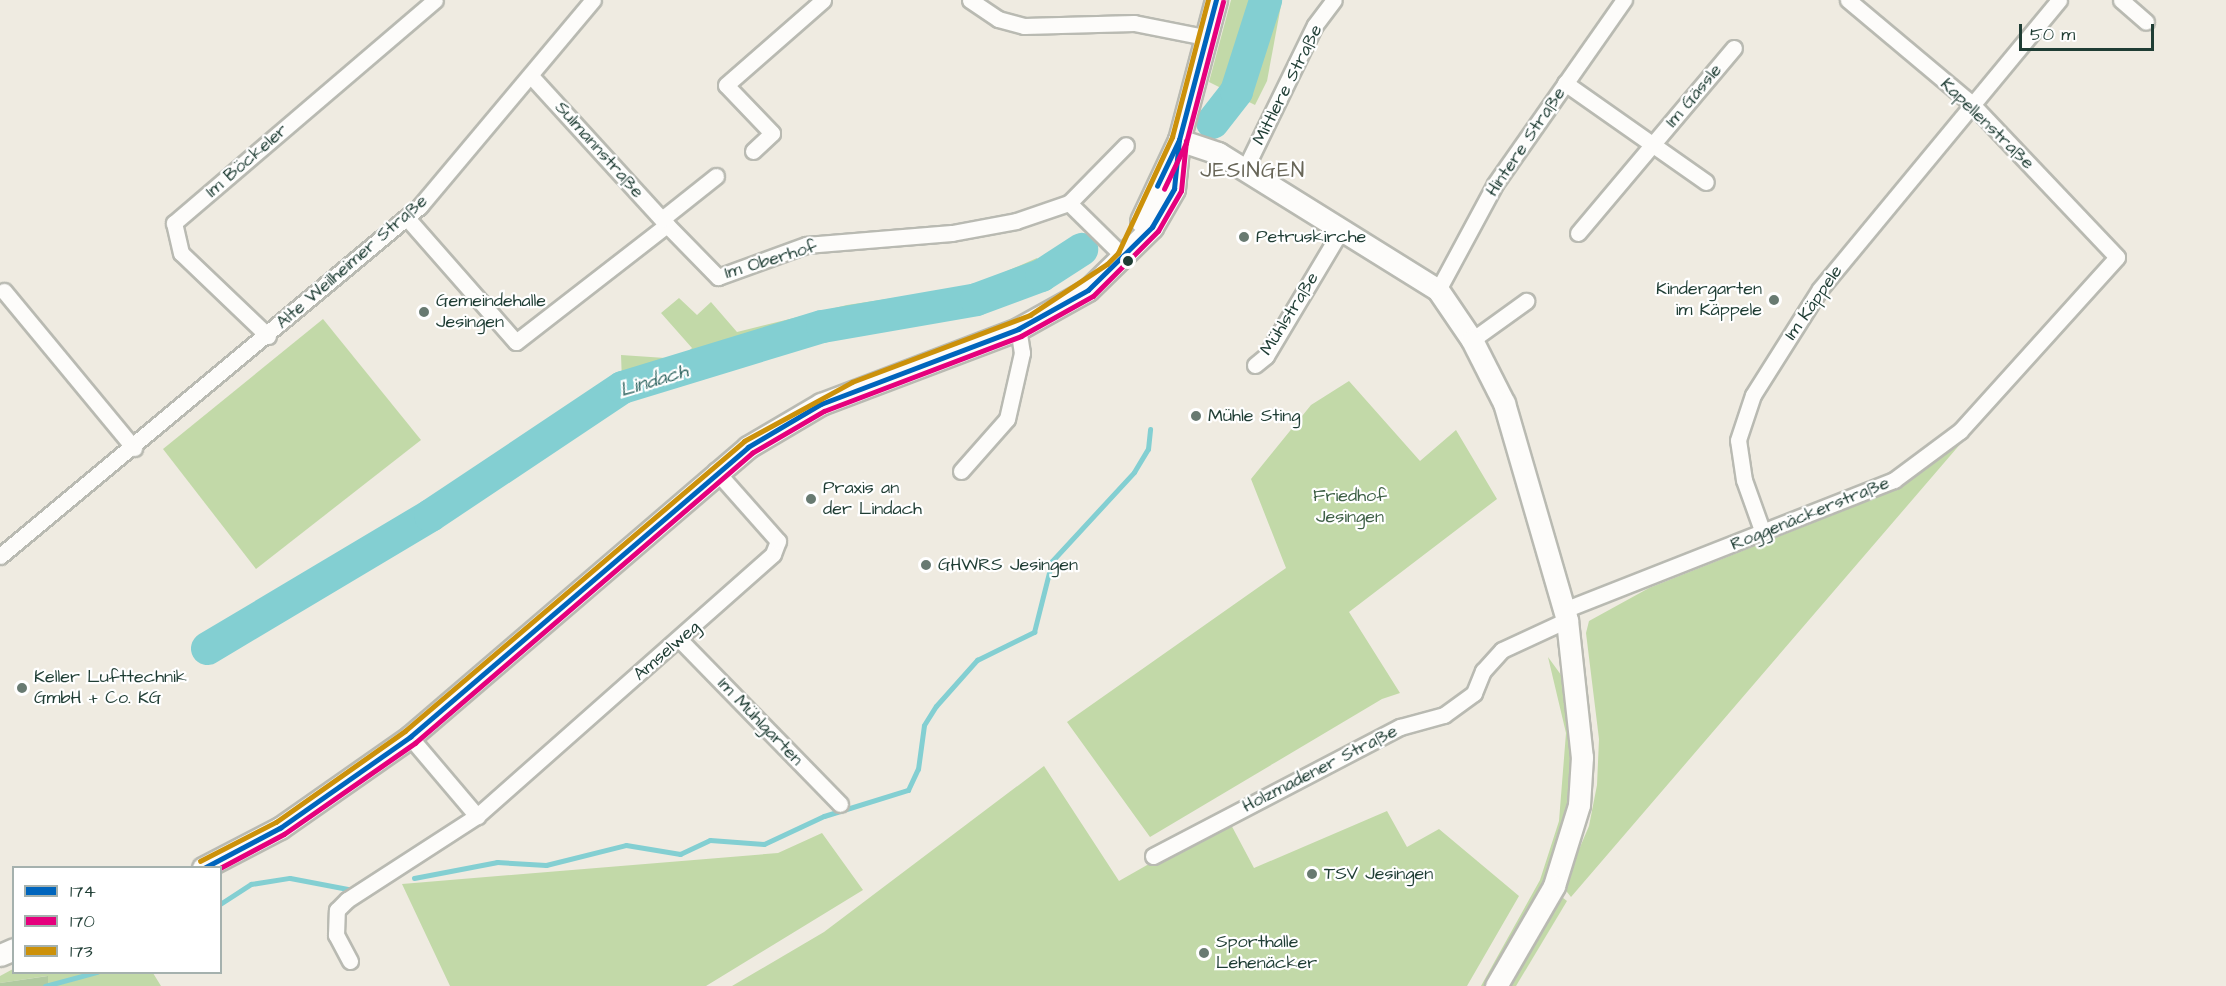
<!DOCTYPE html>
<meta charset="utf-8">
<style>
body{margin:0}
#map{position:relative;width:2226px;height:986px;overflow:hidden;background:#efebe1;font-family:"Architects Daughter",sans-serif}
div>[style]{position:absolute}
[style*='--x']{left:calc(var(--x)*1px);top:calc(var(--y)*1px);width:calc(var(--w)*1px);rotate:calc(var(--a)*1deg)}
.green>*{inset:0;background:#c2d9a8}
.forest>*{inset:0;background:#b1caa0}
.stream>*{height:5px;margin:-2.5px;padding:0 2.5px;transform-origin:2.5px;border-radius:2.5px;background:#83cfd2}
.river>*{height:33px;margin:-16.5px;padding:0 16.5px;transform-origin:16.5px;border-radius:16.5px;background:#83cfd2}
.roads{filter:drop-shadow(2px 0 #b9bab2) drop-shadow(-2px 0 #b9bab2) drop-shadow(0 2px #b9bab2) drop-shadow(0 -2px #b9bab2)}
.street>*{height:15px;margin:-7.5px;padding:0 7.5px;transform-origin:7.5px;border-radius:7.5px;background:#fdfcfa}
.secondary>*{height:21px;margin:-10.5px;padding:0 10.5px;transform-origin:10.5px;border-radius:10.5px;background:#fdfcfa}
.bus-1>*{height:4.5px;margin:-2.25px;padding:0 2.25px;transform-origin:2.25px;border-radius:2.25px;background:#0065bd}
.bus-2>*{height:4.5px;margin:-2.25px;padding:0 2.25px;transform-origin:2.25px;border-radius:2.25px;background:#e5007d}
.bus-3>*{height:4.5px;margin:-2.25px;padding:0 2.25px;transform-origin:2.25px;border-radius:2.25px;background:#cc910a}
.dots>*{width:16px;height:16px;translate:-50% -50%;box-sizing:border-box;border:3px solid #fff;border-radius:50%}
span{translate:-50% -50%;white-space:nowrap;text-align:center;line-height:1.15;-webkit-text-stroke:4.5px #fff;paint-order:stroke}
.street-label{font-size:18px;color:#1f3d34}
.poi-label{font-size:18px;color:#1f3d34}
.left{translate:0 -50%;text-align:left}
.right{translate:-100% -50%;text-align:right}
.park-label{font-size:18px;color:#3e6046}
.water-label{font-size:20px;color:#2f6561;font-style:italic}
.quarter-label{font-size:21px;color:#686658;letter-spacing:1.5px}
.legend{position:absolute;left:12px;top:866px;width:210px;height:108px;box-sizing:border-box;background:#fff;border:2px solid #a5b1ae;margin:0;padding:8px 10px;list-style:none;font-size:18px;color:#1f3d34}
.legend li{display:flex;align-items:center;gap:12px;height:30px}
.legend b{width:30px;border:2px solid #a5b1ae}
.scale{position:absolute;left:2019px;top:24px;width:135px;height:27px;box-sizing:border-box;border:3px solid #1f3d34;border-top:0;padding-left:8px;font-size:18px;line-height:21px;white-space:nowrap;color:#1f3d34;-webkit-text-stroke:4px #fff;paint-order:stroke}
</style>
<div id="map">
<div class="green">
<div style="clip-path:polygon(1231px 0,1282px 0,1267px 81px,1255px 105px,1209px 82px)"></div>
<div style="clip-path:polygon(1037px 258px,1044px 268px,974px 295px,821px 322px,622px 382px,621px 355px,680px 359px,692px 348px,661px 313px,679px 298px,697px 315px,711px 302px,737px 332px,847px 305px,973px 286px)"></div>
<div style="clip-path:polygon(323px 319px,421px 440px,256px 569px,163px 449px)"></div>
<div style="clip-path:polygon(1349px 381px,1420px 461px,1456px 430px,1497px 499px,1349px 612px,1400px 693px,1382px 699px,1150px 837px,1067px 722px,1286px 568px,1251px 479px,1311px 405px)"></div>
<div style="clip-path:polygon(1962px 442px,1571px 897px,1563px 887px,1589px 826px,1597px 785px,1599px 739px,1586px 633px,1589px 621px,1649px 588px,1858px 505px)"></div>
<div style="clip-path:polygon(1548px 657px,1564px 679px,1572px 728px,1566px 821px,1546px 883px,1489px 986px,1481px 986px,1540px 880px,1559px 821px,1566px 733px)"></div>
<div style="clip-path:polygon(1044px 766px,1119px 881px,1228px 819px,1254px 868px,1387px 811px,1407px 847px,1439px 829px,1519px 896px,1467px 986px,732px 986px,824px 932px)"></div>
<div style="clip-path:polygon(822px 833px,863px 890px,706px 986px,450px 986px,402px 884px,778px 853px)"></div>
<div style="clip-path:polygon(1558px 894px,1567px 901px,1516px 986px,1505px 986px)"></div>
<div style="clip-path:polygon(13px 969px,153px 973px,161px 986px,48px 986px,47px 976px,0 983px,0 976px)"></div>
</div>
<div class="forest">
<div style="clip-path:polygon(48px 976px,48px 986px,0 986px,0 983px)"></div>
</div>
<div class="stream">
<div style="--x:414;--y:878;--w:85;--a:-10.9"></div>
<div style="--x:497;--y:862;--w:49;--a:3.5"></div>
<div style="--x:546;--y:865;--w:82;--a:-14"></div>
<div style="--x:626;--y:845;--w:55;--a:9.5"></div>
<div style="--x:680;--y:854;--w:33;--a:-25"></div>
<div style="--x:710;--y:840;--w:54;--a:4.2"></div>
<div style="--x:764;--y:844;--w:66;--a:-25"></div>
<div style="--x:824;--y:816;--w:88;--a:-17.2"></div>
<div style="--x:908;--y:790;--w:23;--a:-65"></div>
<div style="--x:918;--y:769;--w:44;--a:-82.2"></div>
<div style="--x:924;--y:725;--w:22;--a:-58"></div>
<div style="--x:936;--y:706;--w:62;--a:-48.3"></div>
<div style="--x:977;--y:660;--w:64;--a:-26.2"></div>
<div style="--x:1034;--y:632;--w:73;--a:-75.8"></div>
<div style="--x:1052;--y:561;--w:121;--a:-47.3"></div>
<div style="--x:1134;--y:472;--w:27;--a:-59"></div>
<div style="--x:1148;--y:449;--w:20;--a:-84"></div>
<div style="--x:220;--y:904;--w:37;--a:-33"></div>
<div style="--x:251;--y:884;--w:39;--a:-9"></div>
<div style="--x:290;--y:878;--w:64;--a:10.8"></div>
<div style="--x:45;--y:986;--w:54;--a:-15.1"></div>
</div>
<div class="river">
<div style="--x:1212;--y:122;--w:39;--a:-52"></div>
<div style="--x:1236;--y:91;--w:96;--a:-72.3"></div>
<div style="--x:207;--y:648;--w:260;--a:-30.8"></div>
<div style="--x:430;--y:515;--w:231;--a:-33.7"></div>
<div style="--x:622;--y:387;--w:209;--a:-17"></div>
<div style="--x:822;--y:326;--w:156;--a:-9.9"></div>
<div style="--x:976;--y:299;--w:69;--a:-20.3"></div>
<div style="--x:1041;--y:275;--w:48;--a:-33"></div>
</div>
<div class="roads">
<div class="street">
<div style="--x:970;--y:0;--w:34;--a:34"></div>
<div style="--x:998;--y:19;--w:27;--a:15"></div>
<div style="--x:1024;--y:26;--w:110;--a:-1.6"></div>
<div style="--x:1134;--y:23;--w:72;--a:11.2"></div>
<div style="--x:2121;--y:0;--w:33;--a:41"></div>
<div style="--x:531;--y:76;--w:202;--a:47.6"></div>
<div style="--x:1565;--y:83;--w:172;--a:35.1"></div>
<div style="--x:753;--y:151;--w:26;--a:-43"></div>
<div style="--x:772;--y:133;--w:66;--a:-133.8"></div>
<div style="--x:726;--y:85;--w:129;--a:-41.2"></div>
<div style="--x:1244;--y:171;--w:162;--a:-64.1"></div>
<div style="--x:1315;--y:25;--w:31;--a:-53"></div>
<div style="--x:1069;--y:203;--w:77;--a:44.5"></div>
<div style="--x:407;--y:218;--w:165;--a:48.7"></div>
<div style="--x:516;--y:342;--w:191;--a:-37.8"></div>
<div style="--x:667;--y:225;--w:73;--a:45.6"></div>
<div style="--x:718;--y:277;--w:94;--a:-20"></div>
<div style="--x:806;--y:245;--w:146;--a:-4.7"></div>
<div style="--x:952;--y:233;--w:65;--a:-10.6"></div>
<div style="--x:1016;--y:221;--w:56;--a:-18.8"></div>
<div style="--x:1069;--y:203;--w:81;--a:-45.5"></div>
<div style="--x:662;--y:219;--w:69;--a:-38.5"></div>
<div style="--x:1578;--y:233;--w:242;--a:-49.9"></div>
<div style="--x:1438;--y:290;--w:120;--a:-61.7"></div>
<div style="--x:1495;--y:184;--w:225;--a:-55"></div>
<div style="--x:4;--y:291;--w:204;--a:50.4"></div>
<div style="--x:268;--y:336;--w:120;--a:-136.3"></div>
<div style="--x:181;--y:253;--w:31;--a:-103"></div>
<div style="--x:174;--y:223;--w:343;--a:-40.5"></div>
<div style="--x:1472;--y:340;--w:67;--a:-35.8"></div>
<div style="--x:1255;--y:365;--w:14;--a:-39"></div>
<div style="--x:1266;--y:356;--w:147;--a:-59.2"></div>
<div style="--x:961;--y:471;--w:69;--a:-48.5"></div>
<div style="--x:1007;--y:419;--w:68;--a:-77.2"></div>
<div style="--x:1022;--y:353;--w:24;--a:-99"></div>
<div style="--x:1763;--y:533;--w:56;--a:-109.7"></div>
<div style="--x:1744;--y:480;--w:40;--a:-98.5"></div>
<div style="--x:1738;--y:440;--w:47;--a:-71.6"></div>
<div style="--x:1753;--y:395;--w:125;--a:-57.7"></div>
<div style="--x:1820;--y:289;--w:375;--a:-50.4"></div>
<div style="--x:0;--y:556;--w:547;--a:-39.81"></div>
<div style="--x:420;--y:206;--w:269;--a:-50"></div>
<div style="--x:1564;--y:610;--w:355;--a:-21.5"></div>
<div style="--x:1894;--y:480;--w:82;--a:-36.6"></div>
<div style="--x:1960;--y:431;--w:234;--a:-47.9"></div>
<div style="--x:2117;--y:257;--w:211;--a:-133.5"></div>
<div style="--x:1972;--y:104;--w:162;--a:-140"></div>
<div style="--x:680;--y:640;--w:229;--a:45.7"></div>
<div style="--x:410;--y:737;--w:104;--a:49.7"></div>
<div style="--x:1153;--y:856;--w:279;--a:-27.6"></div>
<div style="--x:1400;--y:727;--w:46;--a:-15.3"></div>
<div style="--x:1444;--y:715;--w:37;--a:-36"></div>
<div style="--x:1474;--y:693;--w:24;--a:-68"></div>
<div style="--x:1483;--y:671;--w:28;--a:-48"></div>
<div style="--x:1502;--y:650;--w:72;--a:-24.8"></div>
<div style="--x:350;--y:961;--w:30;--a:-118"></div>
<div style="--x:336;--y:935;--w:25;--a:-88"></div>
<div style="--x:337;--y:910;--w:14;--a:-45"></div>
<div style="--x:347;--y:900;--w:155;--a:-32.9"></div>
<div style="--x:477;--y:816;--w:395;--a:-41.5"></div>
<div style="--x:773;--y:554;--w:14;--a:-69"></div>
<div style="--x:778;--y:541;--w:94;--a:-131.5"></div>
</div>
<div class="secondary">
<div style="--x:1179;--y:140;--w:41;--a:18.4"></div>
<div style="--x:1218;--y:153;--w:259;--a:31.9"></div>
<div style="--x:1438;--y:290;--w:60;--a:55.8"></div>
<div style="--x:1472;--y:340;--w:71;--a:63.1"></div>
<div style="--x:1504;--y:403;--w:226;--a:73.8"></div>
<div style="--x:1567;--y:620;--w:138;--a:83.8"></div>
<div style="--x:1582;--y:757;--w:48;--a:93.6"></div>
<div style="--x:1579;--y:805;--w:85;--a:107.2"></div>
<div style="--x:1554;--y:886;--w:116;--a:120.1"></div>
<div style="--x:1141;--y:221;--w:89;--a:-64.9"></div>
<div style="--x:1179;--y:140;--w:145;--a:-75.2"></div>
<div style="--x:203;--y:868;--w:87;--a:-27.5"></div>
<div style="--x:280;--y:828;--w:159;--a:-35"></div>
<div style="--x:410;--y:737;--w:445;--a:-40.6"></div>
<div style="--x:748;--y:447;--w:85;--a:-30.5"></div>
<div style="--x:821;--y:404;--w:211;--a:-20.8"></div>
<div style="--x:1018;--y:329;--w:80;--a:-29.1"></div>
<div style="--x:1088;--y:290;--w:90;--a:-44.5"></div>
<div style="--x:1152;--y:227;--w:44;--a:-59.9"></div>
<div style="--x:1174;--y:189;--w:49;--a:-84.2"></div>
<div style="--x:0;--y:955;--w:15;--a:-23"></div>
</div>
</div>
<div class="bus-1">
<div style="--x:1157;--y:186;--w:51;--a:-64.4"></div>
<div style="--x:1179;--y:140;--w:145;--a:-75.2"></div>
<div style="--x:204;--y:868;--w:86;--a:-27.8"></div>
<div style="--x:280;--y:828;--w:159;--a:-35"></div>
<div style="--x:410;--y:737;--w:445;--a:-40.6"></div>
<div style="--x:748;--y:447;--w:85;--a:-30.5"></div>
<div style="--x:821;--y:404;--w:211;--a:-20.8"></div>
<div style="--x:1018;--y:329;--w:80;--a:-29.1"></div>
<div style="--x:1088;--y:290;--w:90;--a:-44.5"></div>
<div style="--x:1152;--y:227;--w:44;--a:-59.9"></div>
<div style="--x:1174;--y:189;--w:49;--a:-84.2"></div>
</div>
<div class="bus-2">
<div style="--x:1164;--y:189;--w:51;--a:-64.4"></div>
<div style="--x:1186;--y:143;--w:146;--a:-75.3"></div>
<div style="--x:220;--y:868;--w:72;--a:-28"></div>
<div style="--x:284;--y:834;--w:160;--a:-34.8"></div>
<div style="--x:415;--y:743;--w:445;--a:-40.7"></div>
<div style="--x:752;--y:453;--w:83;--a:-30.3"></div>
<div style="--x:824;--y:411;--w:211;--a:-20.8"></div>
<div style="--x:1021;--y:336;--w:82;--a:-29.1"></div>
<div style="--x:1093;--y:296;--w:92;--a:-45"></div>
<div style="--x:1158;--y:231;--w:46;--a:-60.1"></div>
<div style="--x:1181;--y:191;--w:50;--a:-84.3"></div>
</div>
<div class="bus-3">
<div style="--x:200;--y:861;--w:85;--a:-27.2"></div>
<div style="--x:276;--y:822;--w:158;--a:-35.2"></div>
<div style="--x:405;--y:731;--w:446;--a:-40.5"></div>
<div style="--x:744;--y:441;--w:123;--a:-28.6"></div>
<div style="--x:852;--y:382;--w:190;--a:-20.6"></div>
<div style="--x:1030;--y:315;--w:92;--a:-33.5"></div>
<div style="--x:1107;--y:264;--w:16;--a:-45"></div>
<div style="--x:1118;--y:253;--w:128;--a:-65"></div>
<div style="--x:1172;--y:137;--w:142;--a:-75.3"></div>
</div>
<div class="dots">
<div style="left:1244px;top:237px;background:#687a71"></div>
<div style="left:1128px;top:261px;background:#1f3d34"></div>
<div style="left:1774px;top:300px;background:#687a71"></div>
<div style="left:424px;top:312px;background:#687a71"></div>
<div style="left:1196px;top:416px;background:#687a71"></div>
<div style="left:811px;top:499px;background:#687a71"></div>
<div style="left:926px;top:565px;background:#687a71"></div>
<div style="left:22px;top:688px;background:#687a71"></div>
<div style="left:1312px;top:874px;background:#687a71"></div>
<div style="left:1204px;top:953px;background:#687a71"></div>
</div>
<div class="street-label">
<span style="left:1288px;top:85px;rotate:-63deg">Mittlere Straße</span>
<span style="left:1694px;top:96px;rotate:-50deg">Im Gässle</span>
<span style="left:1987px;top:124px;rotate:44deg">Kapellenstraße</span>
<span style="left:1526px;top:142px;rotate:-56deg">Hintere Straße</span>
<span style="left:599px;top:150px;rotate:48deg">Sulmannstraße</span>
<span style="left:247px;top:161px;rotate:-41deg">Im Böckeler</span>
<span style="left:771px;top:260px;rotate:-17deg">Im Oberhof</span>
<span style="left:352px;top:262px;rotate:-41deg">Alte Weilheimer Straße</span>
<span style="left:1814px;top:303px;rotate:-55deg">Im Käppele</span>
<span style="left:1290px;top:314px;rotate:-58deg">Mühlstraße</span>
<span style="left:1810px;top:514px;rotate:-22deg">Roggenäckerstraße</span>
<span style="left:667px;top:651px;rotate:-41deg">Amselweg</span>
<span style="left:760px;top:722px;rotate:46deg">Im Mühlgarten</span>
<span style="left:1320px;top:769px;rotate:-27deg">Holzmadener Straße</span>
</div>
<div class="poi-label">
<span class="left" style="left:1256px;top:237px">Petruskirche</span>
<span class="right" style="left:1762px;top:300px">Kindergarten<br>im Käppele</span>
<span class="left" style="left:436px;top:312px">Gemeindehalle<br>Jesingen</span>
<span class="left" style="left:1208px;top:416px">Mühle Sting</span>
<span class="left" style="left:823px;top:499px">Praxis an<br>der Lindach</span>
<span class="left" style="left:938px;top:565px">GHWRS Jesingen</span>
<span class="left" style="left:34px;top:688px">Keller Lufttechnik<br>GmbH + Co. KG</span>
<span class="left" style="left:1324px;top:874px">TSV Jesingen</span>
<span class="left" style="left:1216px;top:953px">Sporthalle<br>Lehenäcker</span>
</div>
<div class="park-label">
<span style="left:1350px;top:507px">Friedhof<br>Jesingen</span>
</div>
<div class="water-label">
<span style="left:654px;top:381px;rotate:-17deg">Lindach</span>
</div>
<div class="quarter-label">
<span style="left:1253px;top:171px">JESINGEN</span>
</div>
<ul class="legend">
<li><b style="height:8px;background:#0065bd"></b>174</li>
<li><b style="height:8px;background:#e5007d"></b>170</li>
<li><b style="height:8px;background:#cc910a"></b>173</li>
</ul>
<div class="scale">50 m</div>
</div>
